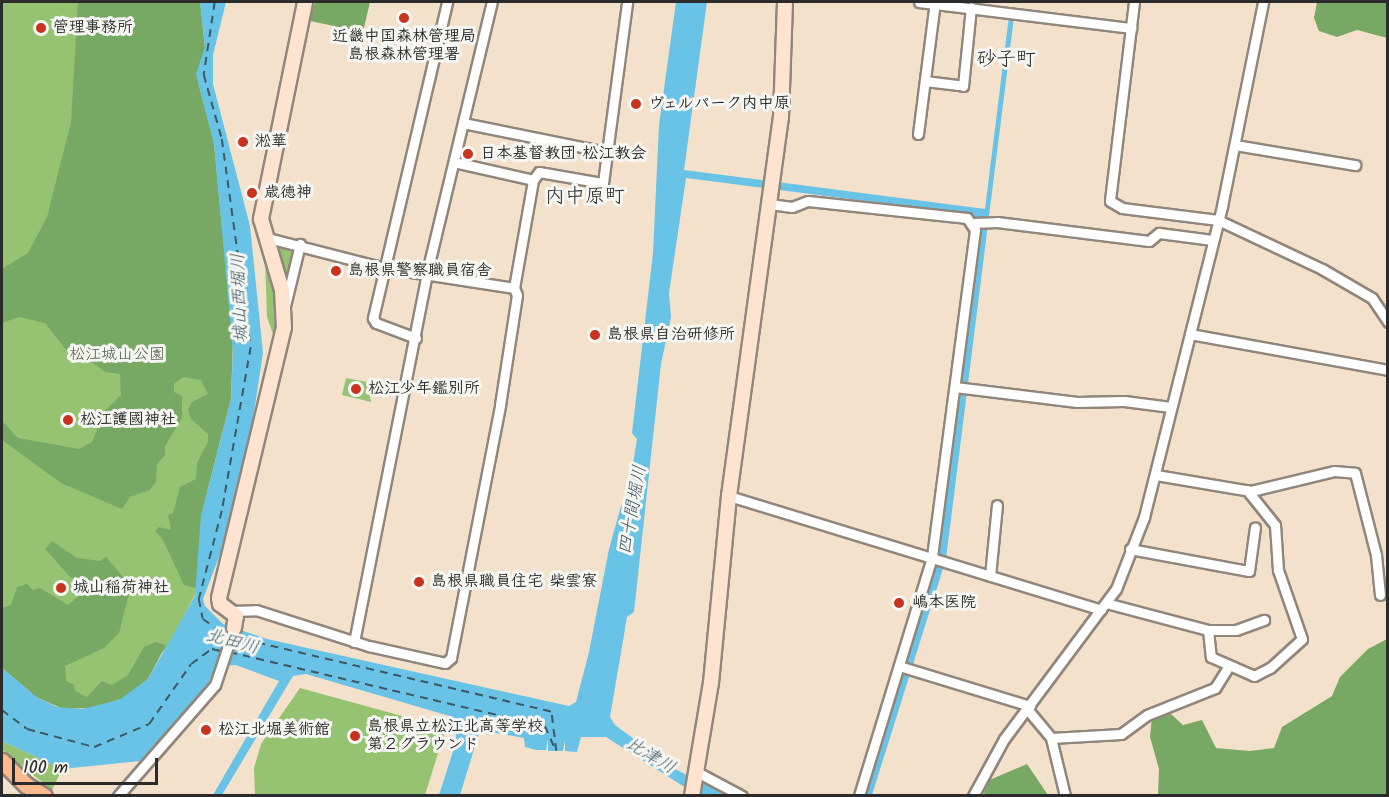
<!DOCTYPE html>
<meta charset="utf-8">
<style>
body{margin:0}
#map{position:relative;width:1389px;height:797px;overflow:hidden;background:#f4e1cb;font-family:Kalam,"Klee One",sans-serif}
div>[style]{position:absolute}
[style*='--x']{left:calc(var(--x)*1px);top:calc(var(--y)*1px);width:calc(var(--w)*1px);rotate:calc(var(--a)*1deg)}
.green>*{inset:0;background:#95c372}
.forest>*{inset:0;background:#78a964}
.water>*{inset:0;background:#69c3e7}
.ferry>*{height:1.5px;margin-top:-0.75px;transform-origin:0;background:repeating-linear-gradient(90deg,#3e5963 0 8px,transparent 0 14px)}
.roads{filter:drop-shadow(2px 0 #90867b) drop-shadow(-2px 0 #90867b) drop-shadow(0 2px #90867b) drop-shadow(0 -2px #90867b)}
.street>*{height:9px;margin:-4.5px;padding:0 4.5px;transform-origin:4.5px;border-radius:4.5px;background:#fff}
.secondary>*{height:14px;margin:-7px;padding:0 7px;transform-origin:7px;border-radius:7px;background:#fee3d1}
.primary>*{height:15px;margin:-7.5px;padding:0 7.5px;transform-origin:7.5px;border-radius:7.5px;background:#fcba8d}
.dots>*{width:16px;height:16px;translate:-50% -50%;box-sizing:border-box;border:3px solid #f6f6f2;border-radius:50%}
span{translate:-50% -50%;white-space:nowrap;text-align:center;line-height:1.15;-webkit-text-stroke:6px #f6f6f2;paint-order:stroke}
.poi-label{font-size:16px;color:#2b2b2b;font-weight:700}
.left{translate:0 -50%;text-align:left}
.park-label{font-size:16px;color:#4b5940}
.water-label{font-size:18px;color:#3e5963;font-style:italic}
.quarter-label{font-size:20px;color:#2b2b2b}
.frame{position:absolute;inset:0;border:3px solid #2b2b2b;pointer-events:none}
.scale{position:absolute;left:12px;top:758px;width:146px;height:27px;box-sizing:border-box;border:3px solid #2b2b2b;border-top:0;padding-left:8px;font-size:18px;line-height:21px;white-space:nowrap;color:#2b2b2b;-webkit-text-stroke:4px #f6f6f2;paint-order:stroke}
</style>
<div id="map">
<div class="green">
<div style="clip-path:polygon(2px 2px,200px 2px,217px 176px,207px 494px,197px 591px,167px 648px,102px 706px,2px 668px)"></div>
<div style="clip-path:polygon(282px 248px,294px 253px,287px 292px,272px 254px)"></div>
<div style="clip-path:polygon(265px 258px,281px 312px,275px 340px,267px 317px)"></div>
<div style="clip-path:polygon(346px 378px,367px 382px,371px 402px,342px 395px)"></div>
<div style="clip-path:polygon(300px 688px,446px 728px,425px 795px,255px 795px,254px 768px,261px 744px)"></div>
<div style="clip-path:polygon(2px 741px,62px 769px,52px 790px,2px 750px)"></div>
</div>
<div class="forest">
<div style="clip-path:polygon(78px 2px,200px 2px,205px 47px,198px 83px,214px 144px,233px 340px,231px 399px,201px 516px,197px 588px,184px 585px,162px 538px,155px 531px,159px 527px,171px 530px,168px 515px,173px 513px,180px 487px,196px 479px,197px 463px,208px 442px,208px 434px,191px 419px,188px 410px,192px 402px,208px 394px,201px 380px,183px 377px,174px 384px,174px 392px,182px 396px,182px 418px,165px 446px,165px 455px,157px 464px,156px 482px,150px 490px,130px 497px,122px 509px,61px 483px,2px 440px,2px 421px,18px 438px,79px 449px,92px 442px,105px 411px,121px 395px,120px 374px,105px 372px,85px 357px,67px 351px,45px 323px,19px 317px,2px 323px,2px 269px,28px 253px,47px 217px,71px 122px)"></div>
<div style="clip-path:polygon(315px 2px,370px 2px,363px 32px,310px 21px)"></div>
<div style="clip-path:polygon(1317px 2px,1387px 2px,1387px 38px,1357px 30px,1337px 37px,1319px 31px,1314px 18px)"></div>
<div style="clip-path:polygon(52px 541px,77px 558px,100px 561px,106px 557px,131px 586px,119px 633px,104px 648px,65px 666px,66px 681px,74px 685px,75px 691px,87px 697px,102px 681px,112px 685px,128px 675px,144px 647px,156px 642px,166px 645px,148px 679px,125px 698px,92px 708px,63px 709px,36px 697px,2px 668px,2px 608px,11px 605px,17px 587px,27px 584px,33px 590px,40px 588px,68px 605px,81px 594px,82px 590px,45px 549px)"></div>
<div style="clip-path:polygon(1387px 639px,1387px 795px,1158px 795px,1159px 769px,1150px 737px,1152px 717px,1170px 713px,1183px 725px,1202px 720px,1216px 748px,1250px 751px,1274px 748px,1282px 727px,1332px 696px,1340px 677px,1368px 649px)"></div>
<div style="clip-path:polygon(1027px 764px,1048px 795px,984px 796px,985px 782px)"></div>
</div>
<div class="water">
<div style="clip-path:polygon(200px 2px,226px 2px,213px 55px,213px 84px,250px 226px,263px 353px,250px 439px,224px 544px,203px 599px,205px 606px,223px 624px,267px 639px,569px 706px,576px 702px,589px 652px,609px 549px,621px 506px,627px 501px,637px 439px,632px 433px,653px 253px,659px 125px,676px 2px,707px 2px,684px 170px,985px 209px,1009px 16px,1014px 17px,946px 559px,872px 795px,865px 795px,938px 553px,980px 229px,974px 215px,686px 178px,669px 293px,671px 317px,661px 364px,634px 612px,627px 617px,610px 717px,615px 725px,675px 769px,726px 795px,697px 795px,606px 737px,581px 737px,577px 752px,565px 751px,565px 740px,563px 751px,548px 751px,548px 739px,546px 750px,536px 750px,525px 747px,524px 738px,480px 730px,460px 795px,439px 795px,455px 745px,457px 727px,453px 717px,306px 674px,293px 676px,222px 795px,213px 795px,279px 681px,236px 665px,217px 666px,205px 689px,140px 761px,62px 769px,2px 741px,2px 668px,36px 697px,57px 707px,82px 709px,119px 700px,148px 679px,195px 596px,201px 516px,231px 399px,233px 350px,214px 144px,196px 74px,205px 47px)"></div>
</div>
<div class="ferry">
<div style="--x:215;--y:2;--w:74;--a:98.6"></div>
<div style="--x:204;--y:75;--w:66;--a:74.3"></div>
<div style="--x:222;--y:139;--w:210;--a:82.1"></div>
<div style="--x:251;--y:347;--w:167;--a:100"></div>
<div style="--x:222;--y:511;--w:91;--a:104.6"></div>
<div style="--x:199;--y:599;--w:20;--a:79"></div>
<div style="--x:203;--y:619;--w:29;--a:35"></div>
<div style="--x:229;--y:652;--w:325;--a:13.2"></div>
<div style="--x:545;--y:726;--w:27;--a:66"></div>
<div style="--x:556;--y:751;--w:39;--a:-97"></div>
<div style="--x:551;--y:712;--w:325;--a:-166.8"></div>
<div style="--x:2;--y:710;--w:31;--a:37"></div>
<div style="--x:27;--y:729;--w:69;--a:15"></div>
<div style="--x:94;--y:747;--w:60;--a:-22.7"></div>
<div style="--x:149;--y:724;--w:73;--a:-55"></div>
<div style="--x:191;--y:664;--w:26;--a:-36"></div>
<div style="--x:212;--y:649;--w:9;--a:13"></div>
</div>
<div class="roads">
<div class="street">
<div style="--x:919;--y:2;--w:214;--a:7"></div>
<div style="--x:1134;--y:2;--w:200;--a:96.9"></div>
<div style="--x:1110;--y:201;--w:14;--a:30"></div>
<div style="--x:1122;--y:208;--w:97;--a:7.1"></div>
<div style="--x:1218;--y:220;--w:115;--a:25.2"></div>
<div style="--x:1322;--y:269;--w:58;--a:30.1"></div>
<div style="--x:1372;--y:298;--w:29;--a:56"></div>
<div style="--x:925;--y:81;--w:38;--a:7"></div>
<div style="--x:963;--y:86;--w:79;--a:-84.2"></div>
<div style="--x:463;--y:123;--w:147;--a:11.4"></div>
<div style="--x:918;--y:134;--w:133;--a:-82.7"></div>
<div style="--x:1235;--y:145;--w:122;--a:9.5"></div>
<div style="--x:454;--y:162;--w:81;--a:12.8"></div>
<div style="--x:770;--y:204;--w:22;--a:8"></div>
<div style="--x:792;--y:207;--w:17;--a:-21"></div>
<div style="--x:808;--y:201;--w:160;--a:6.1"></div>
<div style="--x:967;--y:218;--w:14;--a:56"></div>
<div style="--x:975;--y:230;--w:330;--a:97.5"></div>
<div style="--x:932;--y:557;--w:250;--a:107"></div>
<div style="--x:972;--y:223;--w:25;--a:-2"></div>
<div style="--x:997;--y:222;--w:153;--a:7.1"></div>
<div style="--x:1149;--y:241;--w:13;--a:-39"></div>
<div style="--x:1159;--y:233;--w:54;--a:7.4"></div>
<div style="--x:264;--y:237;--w:125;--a:14.4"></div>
<div style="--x:385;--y:268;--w:131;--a:8.8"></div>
<div style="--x:285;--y:306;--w:64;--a:-76.4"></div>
<div style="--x:1190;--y:334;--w:201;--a:10.3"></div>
<div style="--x:416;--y:338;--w:43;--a:-159.4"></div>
<div style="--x:376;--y:323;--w:6;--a:-121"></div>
<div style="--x:373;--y:318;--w:325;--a:-76.8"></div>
<div style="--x:955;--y:387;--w:123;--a:7"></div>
<div style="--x:1077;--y:402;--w:47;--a:-1.2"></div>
<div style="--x:1124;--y:401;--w:47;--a:7.3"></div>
<div style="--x:1156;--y:475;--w:96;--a:9.6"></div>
<div style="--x:1251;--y:491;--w:85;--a:-13.5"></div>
<div style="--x:1334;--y:471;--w:21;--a:5"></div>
<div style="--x:1355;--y:473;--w:85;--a:75.6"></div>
<div style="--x:1376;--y:555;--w:40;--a:84.3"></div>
<div style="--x:729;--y:496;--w:389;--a:17"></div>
<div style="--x:1130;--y:549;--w:121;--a:10.5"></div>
<div style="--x:1249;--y:571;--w:44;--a:-82.2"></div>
<div style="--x:990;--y:576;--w:71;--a:-84.4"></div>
<div style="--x:1106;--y:603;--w:106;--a:14.8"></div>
<div style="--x:1208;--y:630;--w:28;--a:0"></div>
<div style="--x:1236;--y:630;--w:30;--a:-20"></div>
<div style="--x:232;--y:611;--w:24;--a:-2"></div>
<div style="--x:256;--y:610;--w:119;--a:17.7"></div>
<div style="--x:369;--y:646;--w:78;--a:12.6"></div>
<div style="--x:445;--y:663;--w:8;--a:-40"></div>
<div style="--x:451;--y:658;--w:258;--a:-79"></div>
<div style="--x:500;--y:405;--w:111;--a:-81.2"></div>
<div style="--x:517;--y:295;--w:8;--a:-113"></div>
<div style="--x:514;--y:288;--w:110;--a:-80"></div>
<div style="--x:533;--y:180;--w:10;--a:-53"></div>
<div style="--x:539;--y:172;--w:65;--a:9.8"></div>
<div style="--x:603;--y:183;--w:183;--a:-82.4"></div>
<div style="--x:1208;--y:630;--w:27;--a:84"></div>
<div style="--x:1211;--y:657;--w:47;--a:23.8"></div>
<div style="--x:1254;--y:676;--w:18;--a:-27"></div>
<div style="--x:1270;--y:668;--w:43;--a:-42.2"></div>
<div style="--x:1302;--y:639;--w:73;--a:-109.2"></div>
<div style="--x:1278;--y:570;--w:45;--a:-93.8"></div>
<div style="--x:1275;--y:525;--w:45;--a:-128.7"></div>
<div style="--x:354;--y:642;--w:377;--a:-78.8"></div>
<div style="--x:427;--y:272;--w:278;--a:-76.5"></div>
<div style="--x:899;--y:666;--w:137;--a:17"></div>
<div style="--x:1027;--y:709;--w:38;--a:50"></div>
<div style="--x:1051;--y:738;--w:70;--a:-3.3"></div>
<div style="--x:1121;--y:734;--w:32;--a:-36"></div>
<div style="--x:1147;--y:715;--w:73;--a:-21.7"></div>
<div style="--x:1215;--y:688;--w:25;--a:-58"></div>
<div style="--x:1051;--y:738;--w:60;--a:76.4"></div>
<div style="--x:697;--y:772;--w:51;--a:28.1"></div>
<div style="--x:118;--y:796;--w:147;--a:-48.9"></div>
<div style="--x:215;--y:685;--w:60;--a:-71.6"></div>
<div style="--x:973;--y:796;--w:65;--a:-61.5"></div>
<div style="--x:1004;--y:739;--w:187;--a:-53.3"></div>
<div style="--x:1116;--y:589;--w:77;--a:-68.7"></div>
<div style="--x:1144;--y:517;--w:321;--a:-75.9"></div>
<div style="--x:1222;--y:206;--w:208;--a:-78.6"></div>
</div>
<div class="secondary">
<div style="--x:234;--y:628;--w:12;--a:-81"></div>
<div style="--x:236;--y:616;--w:20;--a:-143"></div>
<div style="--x:220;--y:604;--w:6;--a:-99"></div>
<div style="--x:219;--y:598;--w:278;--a:-76.5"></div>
<div style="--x:284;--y:328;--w:38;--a:-93"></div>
<div style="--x:282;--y:290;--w:74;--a:-106.5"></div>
<div style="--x:261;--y:219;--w:221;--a:-78.5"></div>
<div style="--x:692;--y:796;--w:115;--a:-80.5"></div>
<div style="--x:711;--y:683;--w:188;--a:-84.5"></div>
<div style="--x:729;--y:496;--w:383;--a:-82.2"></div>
<div style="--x:781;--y:117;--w:115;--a:-88"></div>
</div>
<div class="primary">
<div style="--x:2;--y:761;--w:34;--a:45"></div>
<div style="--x:26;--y:785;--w:21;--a:31"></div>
</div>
</div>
<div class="dots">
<div style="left:404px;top:18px;background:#c8321e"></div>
<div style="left:41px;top:28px;background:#c8321e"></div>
<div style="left:636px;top:104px;background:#c8321e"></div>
<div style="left:243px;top:142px;background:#c8321e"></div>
<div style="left:468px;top:154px;background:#c8321e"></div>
<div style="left:252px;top:193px;background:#c8321e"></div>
<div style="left:336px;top:271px;background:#c8321e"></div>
<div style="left:595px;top:335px;background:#c8321e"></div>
<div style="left:356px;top:389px;background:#c8321e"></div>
<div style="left:68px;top:420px;background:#c8321e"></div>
<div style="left:419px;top:582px;background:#c8321e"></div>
<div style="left:61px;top:588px;background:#c8321e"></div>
<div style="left:899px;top:603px;background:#c8321e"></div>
<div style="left:206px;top:730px;background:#c8321e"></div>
<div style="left:355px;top:736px;background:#c8321e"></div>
</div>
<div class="poi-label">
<span class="left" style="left:53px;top:28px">管理事務所</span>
<span style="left:404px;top:46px">近畿中国森林管理局<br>島根森林管理署</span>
<span class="left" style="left:648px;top:104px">ヴェルパーク内中原</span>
<span class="left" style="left:255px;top:142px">淞華</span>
<span class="left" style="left:480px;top:154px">日本基督教団 松江教会</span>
<span class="left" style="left:264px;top:193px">歳徳神</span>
<span class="left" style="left:348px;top:271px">島根県警察職員宿舎</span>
<span class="left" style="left:607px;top:335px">島根県自治研修所</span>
<span class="left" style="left:368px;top:389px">松江少年鑑別所</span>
<span class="left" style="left:80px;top:420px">松江護國神社</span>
<span class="left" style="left:431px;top:582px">島根県職員住宅 柴雲寮</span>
<span class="left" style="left:73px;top:588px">城山稲荷神社</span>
<span class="left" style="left:912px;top:603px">嶋本医院</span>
<span class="left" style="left:367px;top:736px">島根県立松江北高等学校<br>第２グラウンド</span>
<span class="left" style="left:218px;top:730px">松江北堀美術館</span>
</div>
<div class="park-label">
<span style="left:117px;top:355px">松江城山公園</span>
</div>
<div class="water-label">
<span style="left:241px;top:298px;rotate:-92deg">城山西堀川</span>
<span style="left:634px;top:510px;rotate:-80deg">四十間堀川</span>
<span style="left:232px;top:643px;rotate:15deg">北田川</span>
<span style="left:650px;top:757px;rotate:31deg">比津川</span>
</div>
<div class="quarter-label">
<span style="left:1006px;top:60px">砂子町</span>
<span style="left:585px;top:197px">内中原町</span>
</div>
<div class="frame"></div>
<div class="scale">100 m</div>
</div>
